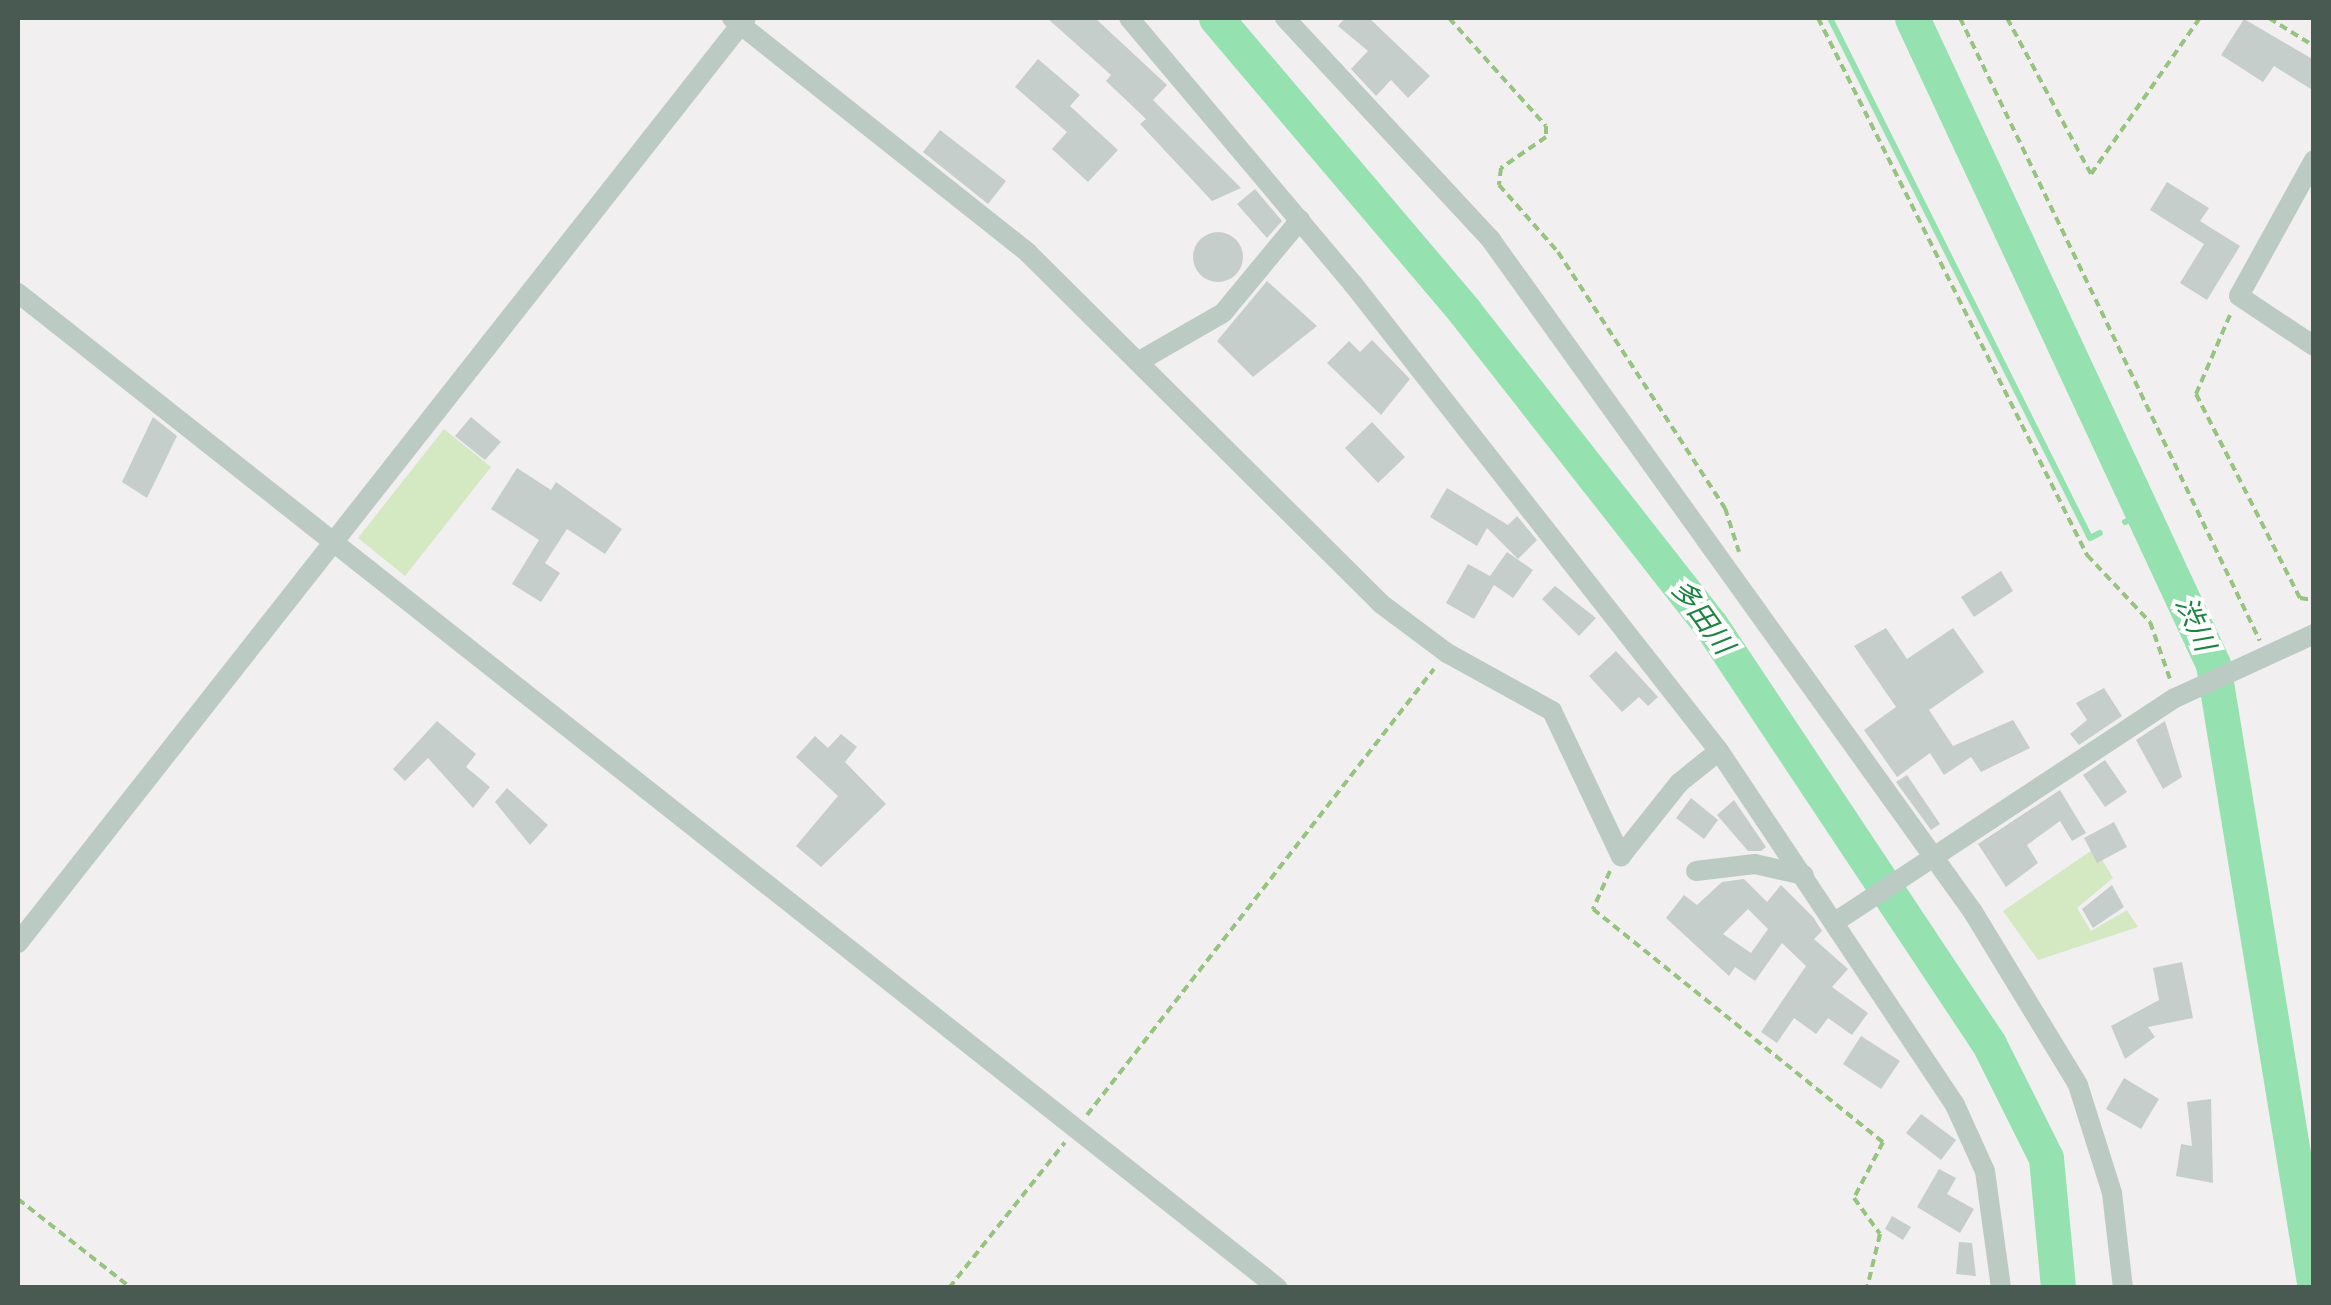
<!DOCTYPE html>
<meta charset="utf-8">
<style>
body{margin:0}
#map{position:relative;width:2331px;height:1305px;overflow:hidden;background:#f1eff0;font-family:"DejaVu Sans","Noto Sans JP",sans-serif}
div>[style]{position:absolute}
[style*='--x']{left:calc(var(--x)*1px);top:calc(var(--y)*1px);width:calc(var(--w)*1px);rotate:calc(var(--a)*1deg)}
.green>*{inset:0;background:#d4e9c2}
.stream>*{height:6px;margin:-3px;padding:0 3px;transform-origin:3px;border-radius:3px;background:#95e1b0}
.river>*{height:35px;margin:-17.5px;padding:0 17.5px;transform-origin:17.5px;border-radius:17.5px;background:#95e1b0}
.building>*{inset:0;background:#c6cecc}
.round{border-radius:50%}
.path>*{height:4px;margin-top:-2px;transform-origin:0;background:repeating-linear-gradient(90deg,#96c37f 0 8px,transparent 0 13px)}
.street>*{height:20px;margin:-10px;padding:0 10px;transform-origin:10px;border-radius:10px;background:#bccac4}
span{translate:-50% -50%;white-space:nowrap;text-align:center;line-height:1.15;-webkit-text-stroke:8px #fff;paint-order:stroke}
.water-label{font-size:28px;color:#1c8441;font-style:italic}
.frame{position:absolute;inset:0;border:20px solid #495a53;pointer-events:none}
</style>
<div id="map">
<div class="green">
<div style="clip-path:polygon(444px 429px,491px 467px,405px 576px,358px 538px)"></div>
<div style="clip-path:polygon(2095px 848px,2113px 878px,2077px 908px,2091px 931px,2127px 910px,2138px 927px,2038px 960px,2003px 911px)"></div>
</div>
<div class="stream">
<div style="--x:1830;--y:18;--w:581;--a:63.43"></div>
<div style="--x:2090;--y:538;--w:11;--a:-27"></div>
<div style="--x:2125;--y:522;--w:25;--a:-26"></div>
</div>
<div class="river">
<div style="--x:1216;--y:18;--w:385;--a:49.7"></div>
<div style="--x:1465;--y:312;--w:397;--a:51.9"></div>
<div style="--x:1710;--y:624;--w:504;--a:56.4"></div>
<div style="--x:1989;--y:1044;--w:127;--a:63.4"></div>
<div style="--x:2046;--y:1158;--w:131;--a:84.7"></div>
<div style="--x:1912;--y:18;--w:713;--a:65.02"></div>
<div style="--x:2213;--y:664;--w:626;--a:80.72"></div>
</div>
<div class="building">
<div style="clip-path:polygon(1047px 18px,1095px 18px,1167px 85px,1153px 100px,1241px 188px,1212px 201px,1140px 124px,1146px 119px,1106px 81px,1111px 75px)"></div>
<div style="clip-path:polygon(1345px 18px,1369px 18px,1430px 76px,1408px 98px,1391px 80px,1376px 96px,1351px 69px,1368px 51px,1338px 26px)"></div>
<div style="clip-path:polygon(2244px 19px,2314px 60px,2314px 91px,2274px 66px,2263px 82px,2221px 55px)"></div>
<div style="clip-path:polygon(1038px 59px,1080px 95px,1070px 106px,1118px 150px,1088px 182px,1052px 149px,1067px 132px,1015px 87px)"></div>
<div style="clip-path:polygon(940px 130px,1006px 181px,988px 204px,923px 152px)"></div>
<div style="clip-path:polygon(2167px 182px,2209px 208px,2200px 221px,2240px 246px,2207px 300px,2180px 283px,2204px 244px,2150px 210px)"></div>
<div style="clip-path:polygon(1255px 189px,1282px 221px,1267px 238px,1237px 204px)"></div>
<div class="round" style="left:1193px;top:232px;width:50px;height:50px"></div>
<div style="clip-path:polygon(1267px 281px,1317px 326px,1253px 377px,1217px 341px)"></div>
<div style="clip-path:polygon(1372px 340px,1410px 379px,1381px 415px,1327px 363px,1349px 341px,1360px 352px)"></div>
<div style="clip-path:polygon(153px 417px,177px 436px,147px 498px,122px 482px)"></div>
<div style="clip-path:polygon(471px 417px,501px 442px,485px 460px,455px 436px)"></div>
<div style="clip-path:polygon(1372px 422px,1405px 457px,1378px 483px,1345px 448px)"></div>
<div style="clip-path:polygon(517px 468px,551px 490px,556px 482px,622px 529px,605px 554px,567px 529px,545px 563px,560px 573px,541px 602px,512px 584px,539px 540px,491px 509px)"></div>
<div style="clip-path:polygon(1447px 488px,1508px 525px,1517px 516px,1537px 540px,1518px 559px,1487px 528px,1477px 546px,1430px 517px)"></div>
<div style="clip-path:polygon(1507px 552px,1533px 570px,1513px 598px,1494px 585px,1474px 619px,1446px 603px,1468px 564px,1490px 576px)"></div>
<div style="clip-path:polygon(2001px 571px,2013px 591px,1974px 617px,1961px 597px)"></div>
<div style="clip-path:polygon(1555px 586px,1596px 618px,1579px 636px,1542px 599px)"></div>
<div style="clip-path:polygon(1886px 628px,1907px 659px,1953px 628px,1984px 672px,1929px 710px,1953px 746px,2013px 720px,2030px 748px,1981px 772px,1971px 757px,1944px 775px,1930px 753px,1897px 777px,1864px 730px,1896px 707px,1854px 646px)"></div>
<div style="clip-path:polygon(1616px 651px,1658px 697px,1648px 706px,1639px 697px,1622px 712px,1589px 676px)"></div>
<div style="clip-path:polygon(2104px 688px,2122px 716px,2079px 745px,2070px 734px,2087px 720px,2076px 703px)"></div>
<div style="clip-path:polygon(437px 721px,476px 754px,466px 767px,490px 787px,473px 808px,428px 758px,405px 781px,393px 769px)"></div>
<div style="clip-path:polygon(2165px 721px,2182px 777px,2163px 789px,2136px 740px)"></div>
<div style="clip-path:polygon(841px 734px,857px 747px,845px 762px,886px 804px,821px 867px,796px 846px,838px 796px,796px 757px,815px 736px,828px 748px)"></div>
<div style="clip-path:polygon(2105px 760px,2127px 792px,2105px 807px,2083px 775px)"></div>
<div style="clip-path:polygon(1907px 775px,1940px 824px,1931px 830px,1896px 782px)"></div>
<div style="clip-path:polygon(507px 788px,548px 825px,530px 845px,495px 802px)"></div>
<div style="clip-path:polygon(2060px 790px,2086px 833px,2072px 841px,2060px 821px,2027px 845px,2038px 863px,2006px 887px,1978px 844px)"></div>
<div style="clip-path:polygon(1691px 798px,1718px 820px,1704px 839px,1676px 818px)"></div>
<div style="clip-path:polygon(1734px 800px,1766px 847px,1761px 851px,1748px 851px,1717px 815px)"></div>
<div style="clip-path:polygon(2114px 822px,2127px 847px,2097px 863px,2084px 838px)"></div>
<div style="clip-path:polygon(evenodd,1744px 879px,1767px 902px,1781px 885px,1813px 917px,1822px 931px,1814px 939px,1848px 969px,1832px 987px,1868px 1013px,1852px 1035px,1828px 1018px,1816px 1034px,1794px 1018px,1777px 1043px,1761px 1032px,1806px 966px,1782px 943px,1755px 981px,1735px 967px,1729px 976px,1666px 918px,1684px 895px,1697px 905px,1722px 882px,1744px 879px,1748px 909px,1768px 929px,1751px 953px,1723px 934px,1748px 909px)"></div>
<div style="clip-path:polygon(2112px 885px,2124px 907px,2093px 928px,2082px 909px)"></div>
<div style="clip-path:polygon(2182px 962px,2193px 1018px,2148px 1027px,2155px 1037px,2125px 1059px,2111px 1026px,2159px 1000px,2153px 968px)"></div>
<div style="clip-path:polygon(1861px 1036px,1900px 1061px,1881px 1089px,1843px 1064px)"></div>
<div style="clip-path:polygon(2124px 1078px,2159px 1099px,2141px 1129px,2106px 1109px)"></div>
<div style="clip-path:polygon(2211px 1099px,2213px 1183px,2176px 1176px,2181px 1144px,2192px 1146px,2187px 1102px)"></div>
<div style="clip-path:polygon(1921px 1114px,1956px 1140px,1941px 1160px,1906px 1133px)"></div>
<div style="clip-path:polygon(1939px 1169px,1956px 1178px,1947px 1194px,1974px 1209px,1960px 1233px,1917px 1207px)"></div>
<div style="clip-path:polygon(1892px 1216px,1911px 1227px,1903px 1240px,1885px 1229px)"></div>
<div style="clip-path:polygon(1959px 1242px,1972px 1243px,1976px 1276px,1956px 1274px)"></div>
</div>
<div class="path">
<div style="--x:1449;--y:18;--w:145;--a:48.1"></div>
<div style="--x:1546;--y:126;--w:11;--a:90"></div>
<div style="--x:1546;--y:137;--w:55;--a:145.4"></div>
<div style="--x:1501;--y:168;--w:17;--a:97"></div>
<div style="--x:1499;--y:185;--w:89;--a:48.6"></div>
<div style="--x:1558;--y:252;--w:306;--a:56.9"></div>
<div style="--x:1725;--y:508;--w:46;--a:72.3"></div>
<div style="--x:1818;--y:18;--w:601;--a:63.39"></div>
<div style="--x:2087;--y:555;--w:92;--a:46.8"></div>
<div style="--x:2150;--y:622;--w:60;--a:70.7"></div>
<div style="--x:1960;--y:18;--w:691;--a:64.29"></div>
<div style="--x:2007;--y:18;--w:177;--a:61.7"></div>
<div style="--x:2091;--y:174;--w:190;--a:-55.1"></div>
<div style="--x:2269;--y:18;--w:53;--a:31.9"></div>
<div style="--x:2230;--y:315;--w:86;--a:113.3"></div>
<div style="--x:2196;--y:394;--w:229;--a:63"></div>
<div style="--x:2300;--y:598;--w:14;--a:8"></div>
<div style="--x:1610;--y:871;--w:42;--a:114.1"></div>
<div style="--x:1593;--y:909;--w:372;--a:38.8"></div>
<div style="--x:1883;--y:1142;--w:63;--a:117.4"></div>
<div style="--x:1854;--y:1198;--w:44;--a:54.2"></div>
<div style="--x:1880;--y:1234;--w:56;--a:103.5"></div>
<div style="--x:1087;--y:1115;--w:565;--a:-52.12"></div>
<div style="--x:18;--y:1199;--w:144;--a:38.2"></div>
<div style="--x:949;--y:1288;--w:186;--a:-51.5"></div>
</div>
<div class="street">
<div style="--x:732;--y:18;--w:378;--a:38.4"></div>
<div style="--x:1028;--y:253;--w:496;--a:44.8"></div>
<div style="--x:1380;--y:603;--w:84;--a:36.7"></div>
<div style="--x:1447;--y:653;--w:120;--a:28.9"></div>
<div style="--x:1552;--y:711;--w:161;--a:64.6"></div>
<div style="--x:1621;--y:856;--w:93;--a:-51.5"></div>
<div style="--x:1679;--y:783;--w:51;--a:-38.7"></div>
<div style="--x:1129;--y:18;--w:348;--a:49.9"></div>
<div style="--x:1353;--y:284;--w:593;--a:51.91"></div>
<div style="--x:1719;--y:751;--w:425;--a:56.3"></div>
<div style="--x:1955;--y:1105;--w:72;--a:65.6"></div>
<div style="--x:1985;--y:1171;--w:118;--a:82.2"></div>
<div style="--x:1285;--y:18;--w:303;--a:47.1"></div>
<div style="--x:1491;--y:240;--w:827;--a:54.35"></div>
<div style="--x:1973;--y:912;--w:202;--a:58.7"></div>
<div style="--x:2078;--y:1085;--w:113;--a:72.5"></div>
<div style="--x:2112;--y:1193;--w:96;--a:83.4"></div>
<div style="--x:2314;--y:160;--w:155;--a:118.9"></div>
<div style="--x:2239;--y:296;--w:90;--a:33.7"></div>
<div style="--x:18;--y:293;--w:1605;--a:38.3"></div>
<div style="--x:1143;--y:359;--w:92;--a:-29.9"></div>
<div style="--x:1223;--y:313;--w:121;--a:-50.4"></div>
<div style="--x:1696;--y:871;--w:59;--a:-6.8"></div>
<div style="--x:1755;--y:864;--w:50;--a:12.7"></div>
<div style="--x:1835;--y:922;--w:407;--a:-33.4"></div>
<div style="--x:2175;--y:698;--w:153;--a:-24.7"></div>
<div style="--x:18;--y:943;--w:1177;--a:-51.8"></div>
</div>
<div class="water-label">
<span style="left:1702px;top:617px;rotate:54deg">多田川</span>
<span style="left:2195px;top:624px;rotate:66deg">渋川</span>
</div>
<div class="frame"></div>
</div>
